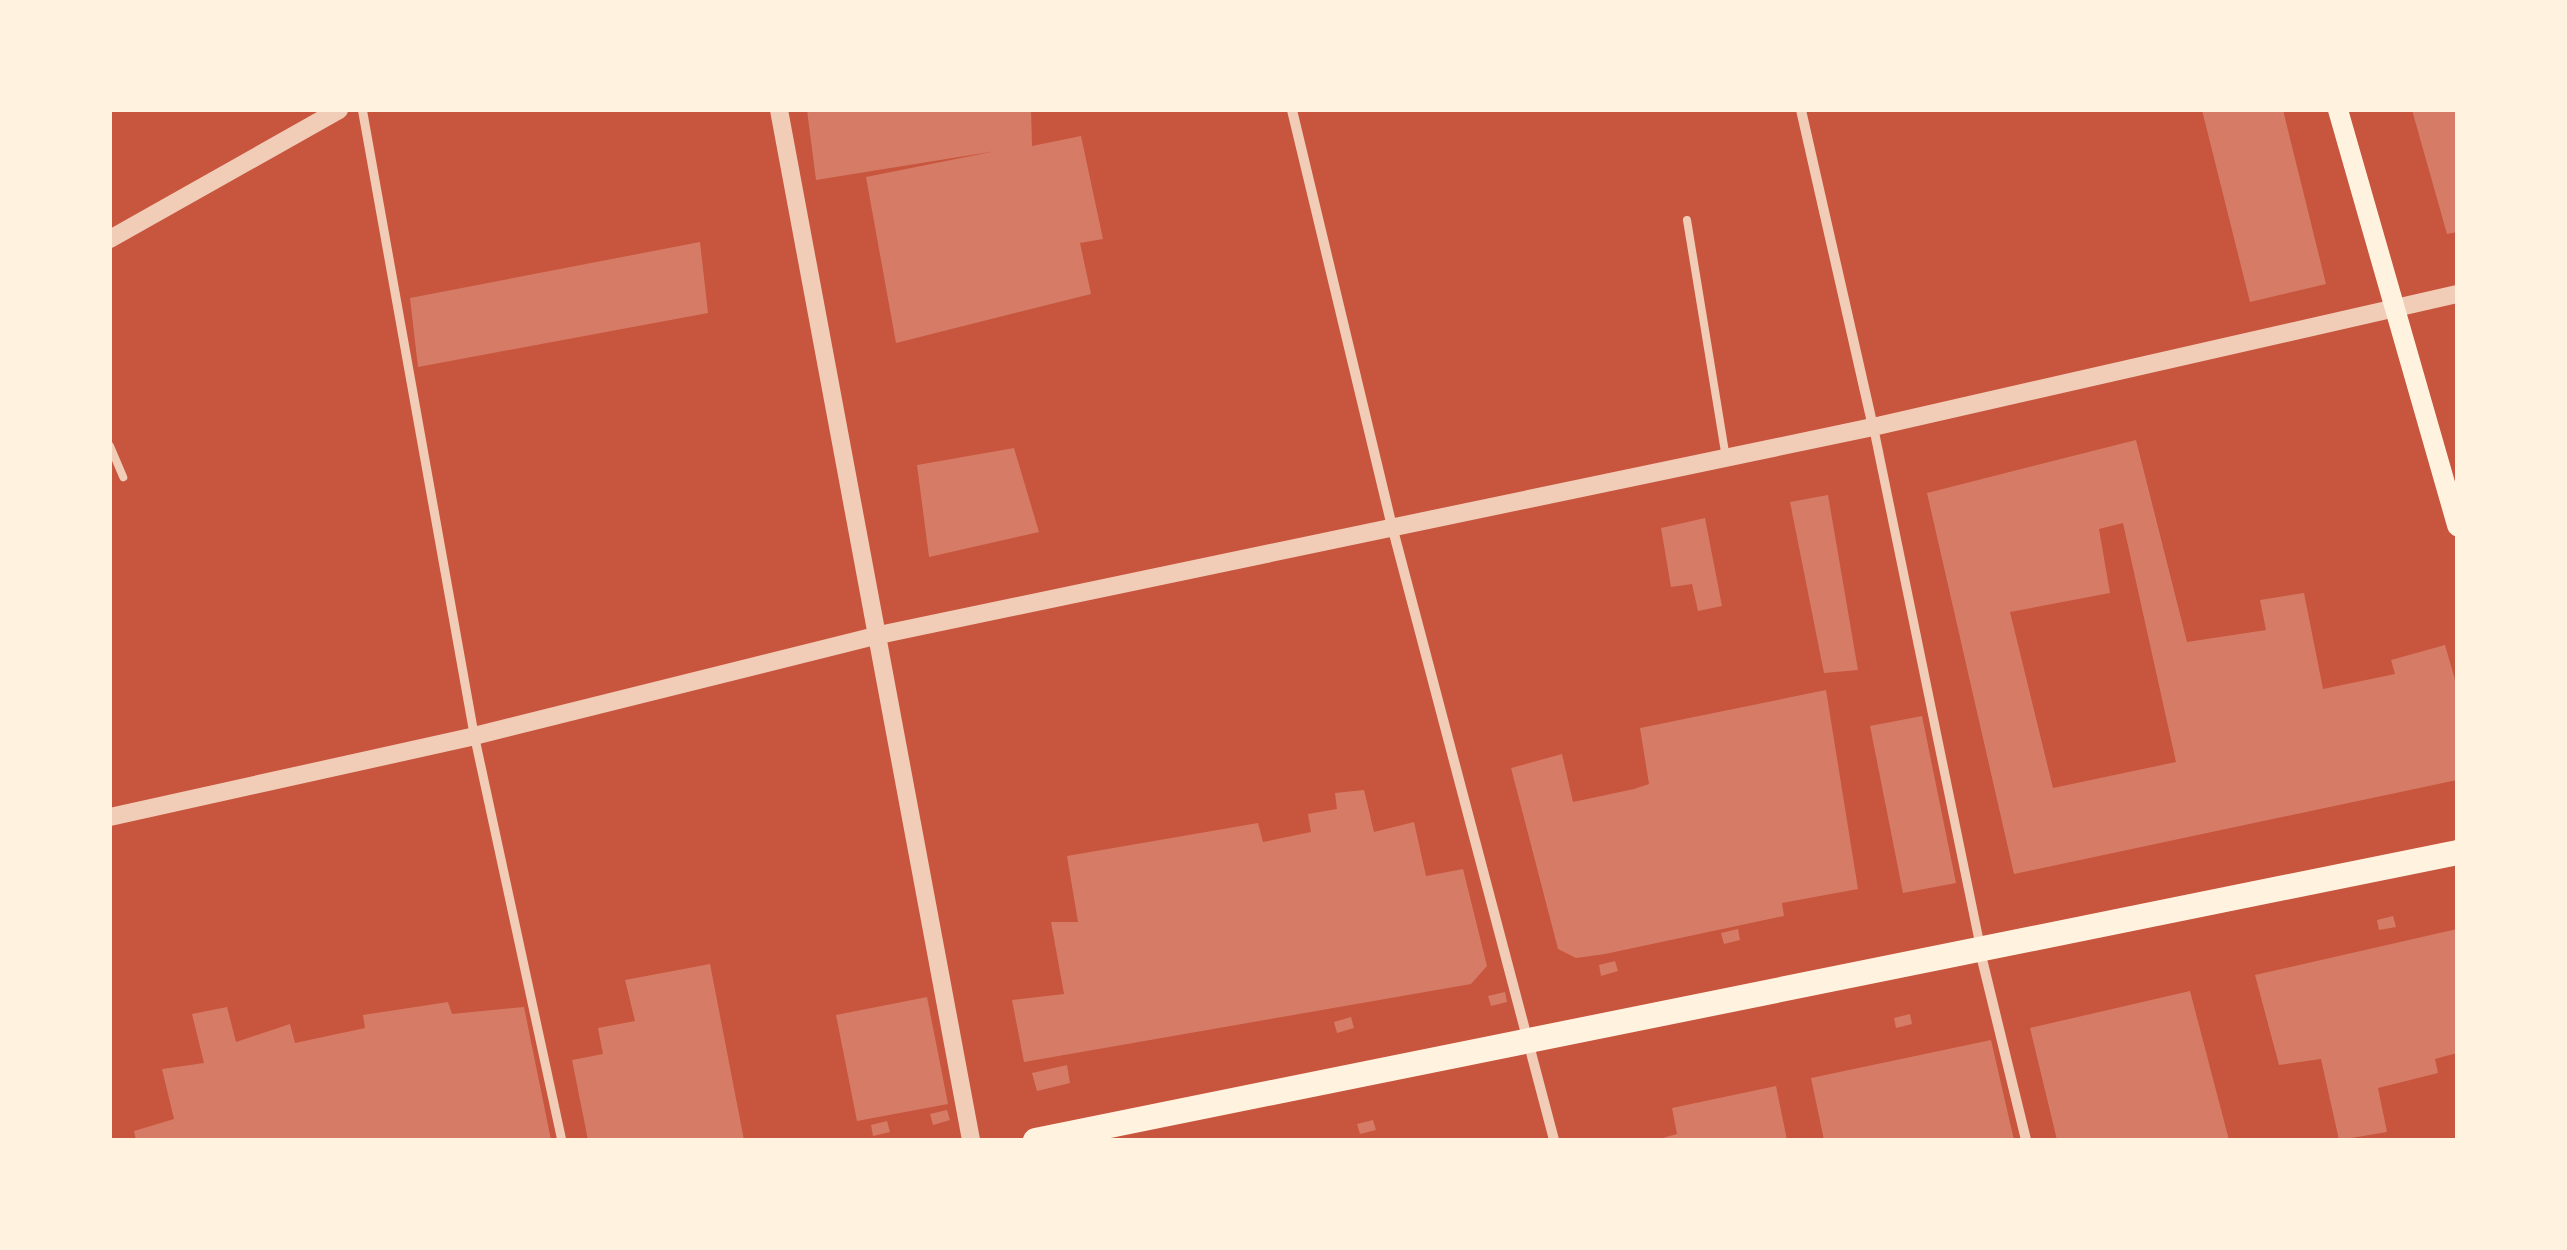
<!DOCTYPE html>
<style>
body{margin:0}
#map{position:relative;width:2567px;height:1250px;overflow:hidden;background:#c8553d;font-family:"Golos Text",sans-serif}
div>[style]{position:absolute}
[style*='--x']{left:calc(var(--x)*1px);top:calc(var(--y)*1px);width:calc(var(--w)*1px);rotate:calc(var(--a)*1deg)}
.building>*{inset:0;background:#d67c66}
.service>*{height:8px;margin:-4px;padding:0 4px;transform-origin:4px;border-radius:4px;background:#f1ccb7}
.pedestrian>*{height:9px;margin:-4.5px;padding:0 4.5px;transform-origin:4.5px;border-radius:4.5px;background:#f1ccb7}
.minor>*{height:10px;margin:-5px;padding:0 5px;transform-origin:5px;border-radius:5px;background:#f1ccb7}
.tertiary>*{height:18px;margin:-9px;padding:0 9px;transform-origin:9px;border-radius:9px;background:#f1ccb7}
.secondary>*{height:20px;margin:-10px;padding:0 10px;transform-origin:10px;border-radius:10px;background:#fff3e0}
.primary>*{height:25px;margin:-12.5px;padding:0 12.5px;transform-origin:12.5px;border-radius:12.5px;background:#fff3e0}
span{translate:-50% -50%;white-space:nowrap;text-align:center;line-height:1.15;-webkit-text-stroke:8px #fff3e0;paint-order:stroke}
.frame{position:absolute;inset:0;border:112px solid #fff3e0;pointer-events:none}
</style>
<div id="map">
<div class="building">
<div style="clip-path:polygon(807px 110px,1031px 110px,1032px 146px,1081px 136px,1103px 239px,1080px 243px,1091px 294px,896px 343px,866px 177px,996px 151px,816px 180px)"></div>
<div style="clip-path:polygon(2202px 110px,2283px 110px,2326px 284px,2250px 302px)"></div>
<div style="clip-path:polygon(2412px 110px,2457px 110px,2457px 232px,2447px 234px)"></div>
<div style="clip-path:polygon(700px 242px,708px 313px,418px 367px,410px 298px)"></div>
<div style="clip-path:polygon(evenodd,2136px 440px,2187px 642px,2266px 630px,2260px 600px,2304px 593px,2323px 689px,2395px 674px,2391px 660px,2445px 645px,2457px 687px,2457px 780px,2014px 874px,1927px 493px,2136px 440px,2123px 523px,2176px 762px,2053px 788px,2010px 612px,2110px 593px,2099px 529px,2123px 523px)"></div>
<div style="clip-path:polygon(1014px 448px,1039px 532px,929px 557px,917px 465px)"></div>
<div style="clip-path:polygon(1828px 495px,1858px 670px,1824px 673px,1790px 502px)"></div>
<div style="clip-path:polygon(1705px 518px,1722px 606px,1698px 611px,1692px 584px,1671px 587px,1661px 528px)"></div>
<div style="clip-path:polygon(1826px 690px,1858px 889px,1782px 903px,1784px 916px,1605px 954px,1576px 958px,1558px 949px,1511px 768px,1562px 754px,1573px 802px,1634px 789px,1649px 784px,1640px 728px)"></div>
<div style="clip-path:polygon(1922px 716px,1956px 883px,1903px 893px,1870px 726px)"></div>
<div style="clip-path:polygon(1364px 790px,1374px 832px,1414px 822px,1426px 876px,1463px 869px,1487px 966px,1471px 984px,1024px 1062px,1012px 1000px,1064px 994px,1051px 922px,1078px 922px,1067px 856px,1258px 823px,1263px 842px,1311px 832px,1308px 814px,1337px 809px,1335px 793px)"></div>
<div style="clip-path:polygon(2393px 916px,2396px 927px,2379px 930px,2377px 920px)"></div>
<div style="clip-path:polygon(1738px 929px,1740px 940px,1724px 944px,1721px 933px)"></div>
<div style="clip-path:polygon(2457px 929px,2457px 1053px,2435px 1059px,2438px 1073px,2378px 1088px,2387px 1132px,2339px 1140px,2321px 1059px,2279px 1065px,2255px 975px)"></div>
<div style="clip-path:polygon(1615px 961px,1618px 971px,1601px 976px,1599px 965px)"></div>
<div style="clip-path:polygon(710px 964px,744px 1140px,588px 1140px,572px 1060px,603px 1054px,598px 1028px,635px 1021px,625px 980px)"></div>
<div style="clip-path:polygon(2190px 991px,2229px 1140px,2057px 1140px,2030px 1028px)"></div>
<div style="clip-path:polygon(1505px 992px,1507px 1002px,1491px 1006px,1488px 996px)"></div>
<div style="clip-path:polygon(927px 997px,948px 1104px,857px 1121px,836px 1015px)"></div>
<div style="clip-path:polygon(448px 1002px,452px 1014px,524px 1007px,551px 1140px,136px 1140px,134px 1131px,174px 1119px,162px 1069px,204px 1063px,192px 1014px,227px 1007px,236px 1042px,290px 1024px,295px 1043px,365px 1028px,363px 1015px)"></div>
<div style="clip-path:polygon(1910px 1014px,1912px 1024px,1896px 1028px,1894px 1018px)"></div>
<div style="clip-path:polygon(1351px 1017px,1354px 1028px,1337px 1033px,1334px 1022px)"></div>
<div style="clip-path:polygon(1991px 1040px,2014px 1140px,1824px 1140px,1811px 1078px)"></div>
<div style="clip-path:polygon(1067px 1065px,1070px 1083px,1037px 1091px,1032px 1073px)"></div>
<div style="clip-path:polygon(1776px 1086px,1787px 1140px,1656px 1140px,1677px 1134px,1672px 1108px)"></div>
<div style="clip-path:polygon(947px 1110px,950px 1120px,933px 1125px,930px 1114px)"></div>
<div style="clip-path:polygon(1373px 1120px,1376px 1130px,1360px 1134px,1357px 1124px)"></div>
<div style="clip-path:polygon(887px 1121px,890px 1132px,873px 1136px,871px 1125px)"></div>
</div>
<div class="service">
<div style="--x:1687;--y:220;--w:242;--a:80.7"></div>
<div style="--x:110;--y:446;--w:34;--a:67"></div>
</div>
<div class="pedestrian">
<div style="--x:362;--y:110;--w:636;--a:79.86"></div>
<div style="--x:474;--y:736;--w:413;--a:77.8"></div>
<div style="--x:1873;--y:427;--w:531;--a:78.37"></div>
</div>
<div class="minor">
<div style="--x:1292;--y:110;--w:432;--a:76.5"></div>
<div style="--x:1393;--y:530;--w:631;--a:75.21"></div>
<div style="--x:1801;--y:110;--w:325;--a:77.2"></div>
<div style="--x:1980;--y:951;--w:195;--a:76.3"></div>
</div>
<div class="tertiary">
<div style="--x:779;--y:110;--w:1048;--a:79.44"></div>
<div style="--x:110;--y:239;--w:263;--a:-29.4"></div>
<div style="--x:110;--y:817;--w:373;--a:-12.5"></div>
<div style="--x:474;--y:736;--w:417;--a:-14"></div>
<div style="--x:879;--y:635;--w:1016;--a:-11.82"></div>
<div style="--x:1873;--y:427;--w:599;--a:-12.83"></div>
</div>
<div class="secondary">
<div style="--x:2338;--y:110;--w:433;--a:74"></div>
</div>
<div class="primary">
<div style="--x:1035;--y:1140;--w:1451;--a:-11.45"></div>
</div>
<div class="frame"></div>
</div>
